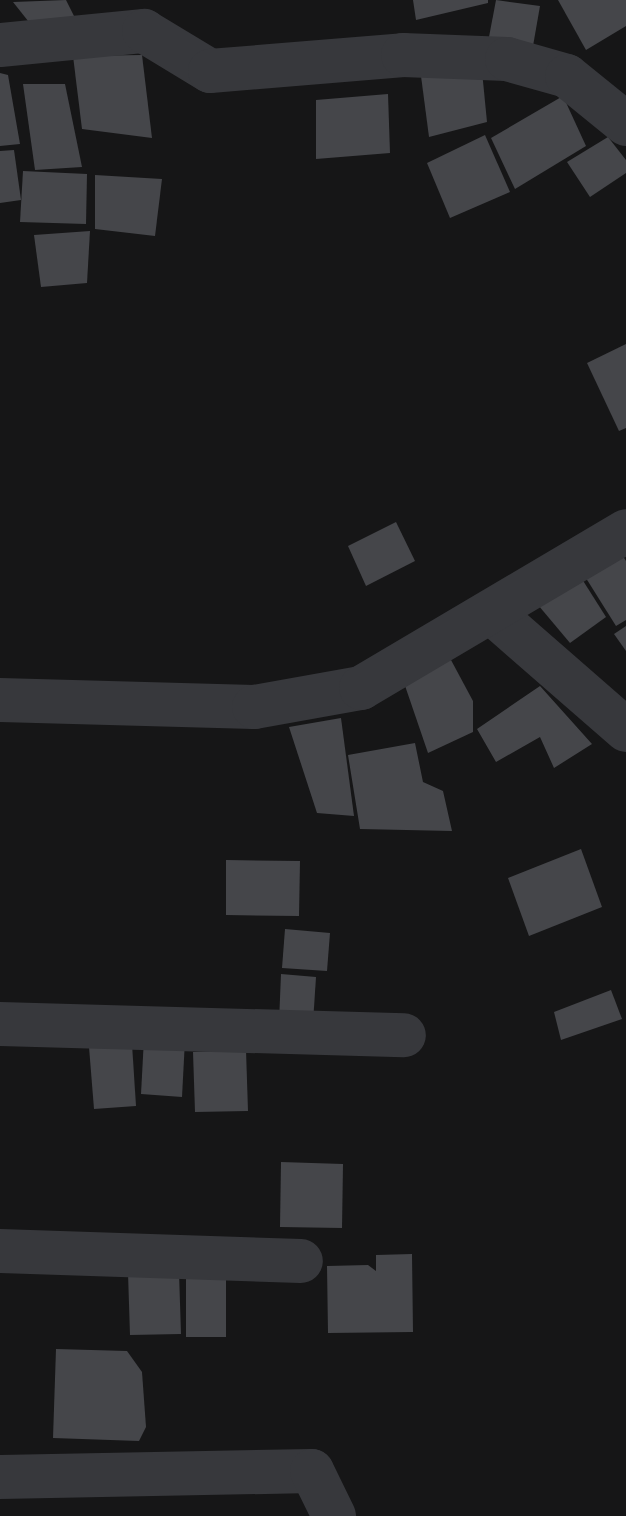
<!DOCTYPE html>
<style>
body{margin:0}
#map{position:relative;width:626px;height:1516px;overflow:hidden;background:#161617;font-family:Mulish,sans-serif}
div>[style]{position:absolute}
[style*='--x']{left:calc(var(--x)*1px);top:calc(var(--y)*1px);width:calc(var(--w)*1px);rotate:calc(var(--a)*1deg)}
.building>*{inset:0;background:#45464a}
.minor>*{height:44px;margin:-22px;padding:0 22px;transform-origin:22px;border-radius:22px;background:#37383c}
.tertiary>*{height:44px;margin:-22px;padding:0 22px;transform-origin:22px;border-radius:22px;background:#37383c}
span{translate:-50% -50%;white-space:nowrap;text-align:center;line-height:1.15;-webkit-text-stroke:6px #111112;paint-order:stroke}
</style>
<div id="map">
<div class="building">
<div style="clip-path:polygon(66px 0,75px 18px,36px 31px,13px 2px)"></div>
<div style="clip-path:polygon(413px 0,488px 0,488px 3px,416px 20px)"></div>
<div style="clip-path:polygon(496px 0,540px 6px,533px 46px,489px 37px)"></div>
<div style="clip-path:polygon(558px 0,626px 0,626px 26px,586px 50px)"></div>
<div style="clip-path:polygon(142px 55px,152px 138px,82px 129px,73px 56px)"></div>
<div style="clip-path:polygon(482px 71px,487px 122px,429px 137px,421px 76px)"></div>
<div style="clip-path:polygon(0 73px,8px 75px,20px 144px,0 146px)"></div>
<div style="clip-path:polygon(23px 84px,65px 84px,82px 167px,35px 170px)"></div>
<div style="clip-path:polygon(388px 94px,390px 153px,316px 159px,316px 100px)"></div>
<div style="clip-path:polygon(563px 96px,586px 146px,515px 189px,491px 138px)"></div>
<div style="clip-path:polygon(485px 135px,510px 192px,450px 218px,427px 163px)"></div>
<div style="clip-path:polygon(608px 137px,626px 160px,626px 173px,590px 197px,567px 162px)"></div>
<div style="clip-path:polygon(14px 150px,21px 200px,0 203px,0 151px)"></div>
<div style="clip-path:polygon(23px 171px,87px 174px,86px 224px,20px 222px)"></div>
<div style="clip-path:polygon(95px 175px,162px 179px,155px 236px,95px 229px)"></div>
<div style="clip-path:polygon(90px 231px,87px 283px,41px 287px,34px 235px)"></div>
<div style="clip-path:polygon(626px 344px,626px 428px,619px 431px,587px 363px)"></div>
<div style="clip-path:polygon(396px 522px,415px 561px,366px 586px,348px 546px)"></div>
<div style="clip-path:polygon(618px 548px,626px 561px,626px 620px,616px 626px,579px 567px)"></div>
<div style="clip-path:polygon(575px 568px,606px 617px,570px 643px,528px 593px)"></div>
<div style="clip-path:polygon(626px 626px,626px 651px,614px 634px)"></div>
<div style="clip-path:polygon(451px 660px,473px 701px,473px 732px,428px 753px,401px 674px)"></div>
<div style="clip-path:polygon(540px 686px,592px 744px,554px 768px,540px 737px,496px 762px,477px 729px)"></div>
<div style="clip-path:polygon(341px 718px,354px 816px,317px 813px,289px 727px)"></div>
<div style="clip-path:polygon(415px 743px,423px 782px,443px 791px,452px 831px,360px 829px,348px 755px)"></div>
<div style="clip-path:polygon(581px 849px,602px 907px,529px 936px,508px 878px)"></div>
<div style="clip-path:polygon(226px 860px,300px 861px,299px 916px,226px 915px)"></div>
<div style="clip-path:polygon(285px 929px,330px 933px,327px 971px,282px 968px)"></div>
<div style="clip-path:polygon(281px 974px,316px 977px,313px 1023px,279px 1022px)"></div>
<div style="clip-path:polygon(611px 990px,622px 1019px,561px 1040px,554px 1012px)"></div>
<div style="clip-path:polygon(144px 1038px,185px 1040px,182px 1097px,141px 1094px)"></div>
<div style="clip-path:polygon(132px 1044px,136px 1106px,94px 1109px,89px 1047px)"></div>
<div style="clip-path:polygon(246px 1050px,248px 1111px,195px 1112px,193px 1052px)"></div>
<div style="clip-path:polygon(281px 1162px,343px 1164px,342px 1228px,280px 1227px)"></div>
<div style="clip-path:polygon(412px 1254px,413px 1332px,328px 1333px,327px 1266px,368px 1265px,376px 1271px,376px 1255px)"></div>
<div style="clip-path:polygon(179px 1272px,181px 1334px,130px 1335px,128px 1273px)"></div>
<div style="clip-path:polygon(186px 1278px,226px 1278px,226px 1337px,186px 1337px)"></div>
<div style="clip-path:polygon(56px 1349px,127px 1351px,142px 1372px,146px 1427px,139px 1441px,53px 1438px)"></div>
</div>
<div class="minor">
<div style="--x:0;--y:45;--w:145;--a:-5.6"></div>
<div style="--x:144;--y:31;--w:77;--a:31.2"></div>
<div style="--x:210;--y:71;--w:194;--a:-4.7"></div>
<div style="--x:403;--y:55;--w:104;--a:2.2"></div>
<div style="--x:507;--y:59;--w:62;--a:15.8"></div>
<div style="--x:567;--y:76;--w:76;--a:39.1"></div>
<div style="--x:492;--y:613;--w:178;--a:41.1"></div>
<div style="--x:0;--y:1024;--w:404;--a:1.6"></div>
<div style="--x:0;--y:1251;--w:301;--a:1.9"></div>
<div style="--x:0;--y:1477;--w:312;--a:-1.1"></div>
<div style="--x:312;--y:1471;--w:50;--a:63.9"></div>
</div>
<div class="tertiary">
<div style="--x:0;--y:700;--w:254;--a:1.6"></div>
<div style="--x:254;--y:707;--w:109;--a:-10.1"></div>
<div style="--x:361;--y:688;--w:308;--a:-30.6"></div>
</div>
</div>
